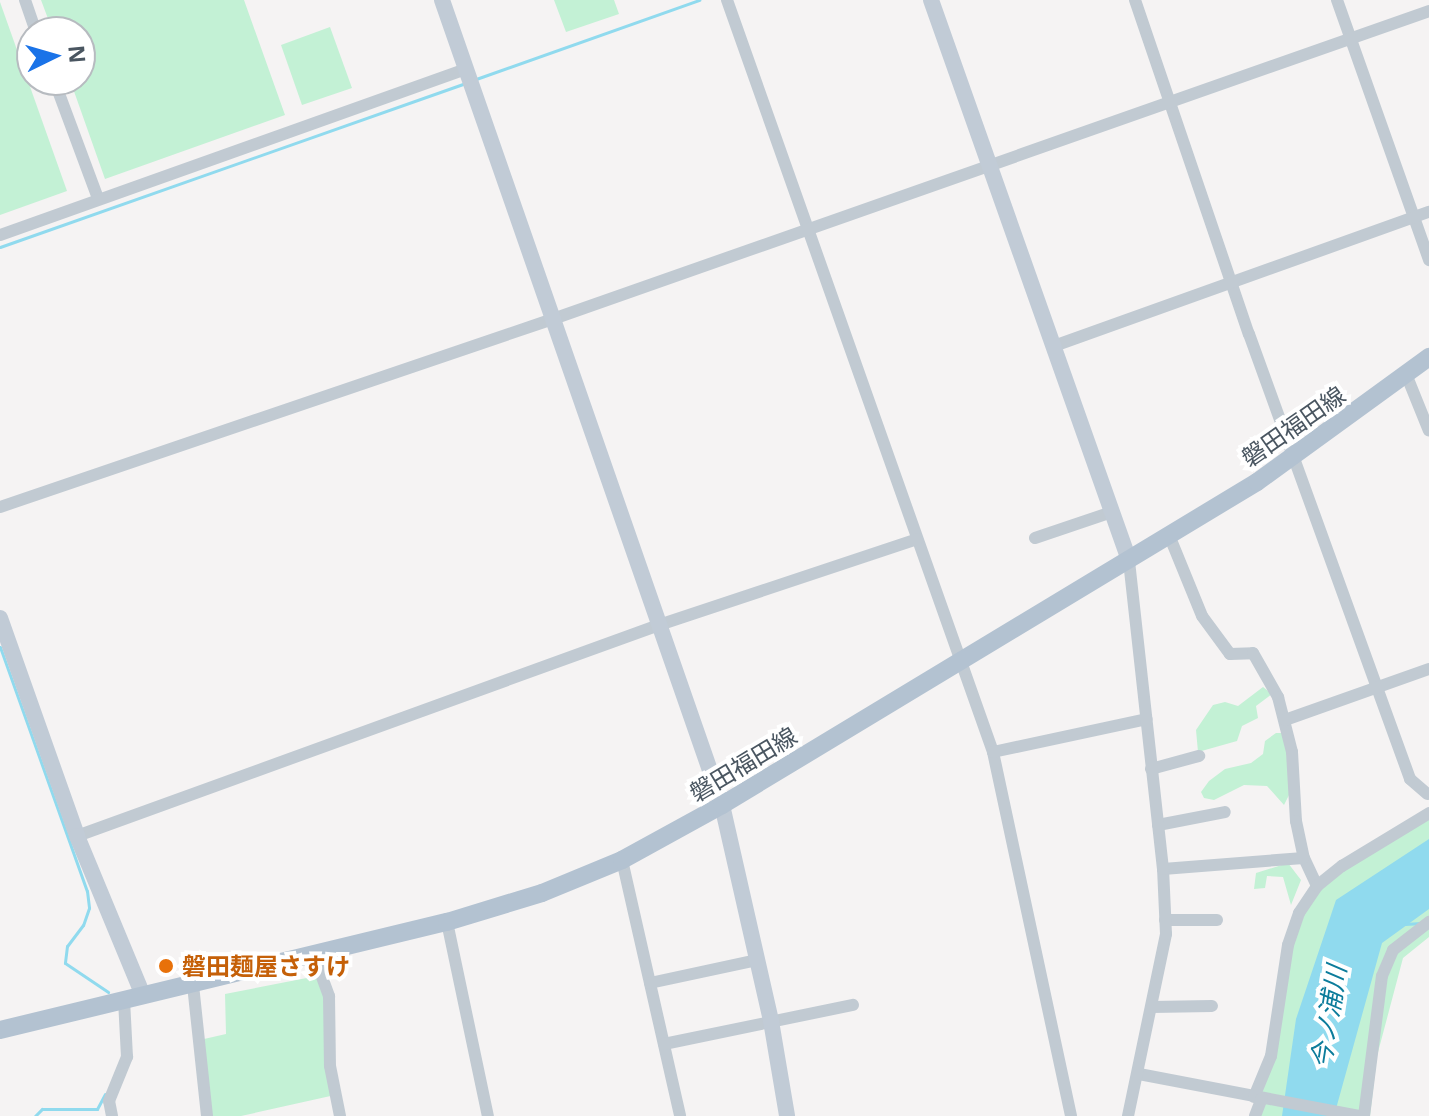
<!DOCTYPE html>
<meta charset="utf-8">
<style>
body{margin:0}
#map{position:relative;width:1429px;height:1116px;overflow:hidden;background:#f5f3f3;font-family:"Noto Sans","Noto Sans JP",sans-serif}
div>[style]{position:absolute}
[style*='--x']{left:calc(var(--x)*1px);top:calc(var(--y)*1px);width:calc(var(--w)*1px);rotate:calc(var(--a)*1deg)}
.green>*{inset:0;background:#c3f1d5}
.water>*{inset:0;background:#90daee}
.stream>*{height:3px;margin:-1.5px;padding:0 1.5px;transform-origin:1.5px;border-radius:1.5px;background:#90daee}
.street>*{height:12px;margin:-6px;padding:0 6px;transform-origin:6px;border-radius:6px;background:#c1cad2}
.secondary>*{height:16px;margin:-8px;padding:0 8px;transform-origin:8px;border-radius:8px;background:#c1cbd6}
.primary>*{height:18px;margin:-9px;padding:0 9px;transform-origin:9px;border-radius:9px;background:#b3c2d1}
.dots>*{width:22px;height:22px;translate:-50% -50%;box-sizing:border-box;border:4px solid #fff;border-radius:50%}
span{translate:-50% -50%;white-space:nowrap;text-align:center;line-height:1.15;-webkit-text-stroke:8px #fff;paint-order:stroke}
.street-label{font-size:24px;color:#4a5661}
.food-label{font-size:24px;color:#c56008;font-weight:700}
.left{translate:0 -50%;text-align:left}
.water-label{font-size:26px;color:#0c7c9b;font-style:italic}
.north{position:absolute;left:16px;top:16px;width:80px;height:80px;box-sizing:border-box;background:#fff;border:2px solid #b7bbc0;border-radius:50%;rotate:85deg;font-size:22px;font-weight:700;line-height:32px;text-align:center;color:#4a5661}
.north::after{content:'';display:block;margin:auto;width:28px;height:36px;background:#1a73e8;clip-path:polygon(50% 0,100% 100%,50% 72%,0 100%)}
</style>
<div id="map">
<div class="green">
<div style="clip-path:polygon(41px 0,244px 0,285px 115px,105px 179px,70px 80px,80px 80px,80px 32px,53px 32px)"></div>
<div style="clip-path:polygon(554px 0,614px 0,619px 14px,566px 32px)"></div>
<div style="clip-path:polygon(0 2px,67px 191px,0 215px)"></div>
<div style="clip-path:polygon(330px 27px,352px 88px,302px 105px,281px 45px)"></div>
<div style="clip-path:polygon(1263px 687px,1272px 694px,1256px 706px,1258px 718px,1242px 726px,1237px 741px,1198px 752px,1196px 730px,1213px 705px,1225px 702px,1238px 706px)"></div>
<div style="clip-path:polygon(1276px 733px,1288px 733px,1289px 795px,1284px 805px,1267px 786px,1244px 785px,1214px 800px,1204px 798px,1201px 792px,1209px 781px,1225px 769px,1251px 763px,1263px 754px,1265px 741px)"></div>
<div style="clip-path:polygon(1429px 814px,1429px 937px,1403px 958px,1377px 1056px,1370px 1116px,1254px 1116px,1271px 1051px,1280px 971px,1317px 886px)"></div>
<div style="clip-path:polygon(1288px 863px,1301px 880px,1291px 905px,1283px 877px,1267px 876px,1265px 888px,1254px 889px,1256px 873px)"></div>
<div style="clip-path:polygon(322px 975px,335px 1095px,241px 1116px,208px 1116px,204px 1039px,226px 1034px,225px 994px)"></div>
</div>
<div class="water">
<div style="clip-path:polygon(1429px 839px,1429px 909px,1382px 943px,1334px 1116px,1282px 1116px,1296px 1019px,1336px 900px)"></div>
</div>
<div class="stream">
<div style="--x:476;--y:79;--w:237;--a:-19.5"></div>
<div style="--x:0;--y:247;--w:493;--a:-19.4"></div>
<div style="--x:0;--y:647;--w:259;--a:70.4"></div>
<div style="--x:87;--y:891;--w:17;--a:83"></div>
<div style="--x:89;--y:908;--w:18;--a:109"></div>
<div style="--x:83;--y:925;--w:26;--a:127"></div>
<div style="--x:67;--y:946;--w:17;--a:97"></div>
<div style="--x:65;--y:963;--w:52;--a:34"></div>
<div style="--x:1405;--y:924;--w:16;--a:-4"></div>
<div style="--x:35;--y:1116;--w:10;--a:-45"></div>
<div style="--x:42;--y:1109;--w:55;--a:0"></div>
<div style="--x:97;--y:1109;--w:17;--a:-62"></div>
</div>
<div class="street">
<div style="--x:25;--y:0;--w:34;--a:71"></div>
<div style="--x:727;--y:0;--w:798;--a:70.52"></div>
<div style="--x:993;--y:752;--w:372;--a:77.9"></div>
<div style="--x:1135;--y:0;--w:353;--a:71.2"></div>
<div style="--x:1249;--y:334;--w:473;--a:70.1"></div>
<div style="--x:1410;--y:779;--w:23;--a:41"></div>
<div style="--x:1337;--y:0;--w:276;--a:70.5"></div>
<div style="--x:54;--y:80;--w:126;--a:69.6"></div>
<div style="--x:0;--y:235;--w:495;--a:-19.6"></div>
<div style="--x:1054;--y:346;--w:398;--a:-19.7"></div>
<div style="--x:1406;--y:374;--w:61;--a:68"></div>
<div style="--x:0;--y:507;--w:584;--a:-18.78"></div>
<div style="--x:553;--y:319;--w:929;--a:-19.37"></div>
<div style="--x:1169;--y:535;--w:87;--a:67.8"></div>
<div style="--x:1202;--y:616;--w:47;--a:53.6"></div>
<div style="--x:1230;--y:654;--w:23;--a:-2"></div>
<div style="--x:1253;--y:653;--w:51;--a:60.4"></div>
<div style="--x:1278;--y:697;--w:57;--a:75.7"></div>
<div style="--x:1292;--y:752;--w:69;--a:86.7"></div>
<div style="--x:1296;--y:821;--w:38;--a:78"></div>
<div style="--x:1304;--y:858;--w:31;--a:65"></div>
<div style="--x:1035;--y:538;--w:81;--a:-18.7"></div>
<div style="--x:1285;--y:720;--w:153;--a:-19.5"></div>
<div style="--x:993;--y:752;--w:157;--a:-12.1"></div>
<div style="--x:1151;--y:769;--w:50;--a:-15.2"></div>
<div style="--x:1158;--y:825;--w:68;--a:-11"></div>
<div style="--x:77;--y:836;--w:619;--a:-19.93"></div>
<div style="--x:659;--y:625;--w:272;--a:-18.4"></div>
<div style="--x:622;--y:860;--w:262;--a:77.2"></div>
<div style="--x:1163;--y:869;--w:141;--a:-4.5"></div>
<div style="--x:1165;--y:920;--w:52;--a:0"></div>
<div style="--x:447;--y:922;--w:198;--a:78.1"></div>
<div style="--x:314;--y:955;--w:44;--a:69.9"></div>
<div style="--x:329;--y:996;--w:70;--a:89.2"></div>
<div style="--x:330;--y:1066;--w:51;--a:78.7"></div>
<div style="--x:650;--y:983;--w:109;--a:-12.1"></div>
<div style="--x:193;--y:985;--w:132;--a:83.9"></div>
<div style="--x:1152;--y:1007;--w:60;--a:-1"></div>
<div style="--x:664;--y:1044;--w:193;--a:-11.7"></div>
<div style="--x:1139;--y:1074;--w:224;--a:10.8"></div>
<div style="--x:1254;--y:1097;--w:44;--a:-67.5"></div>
<div style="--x:1271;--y:1056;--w:112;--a:-81.3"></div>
<div style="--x:1288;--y:945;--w:34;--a:-71"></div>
<div style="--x:1299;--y:913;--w:32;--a:-56"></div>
<div style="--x:1317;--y:886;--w:32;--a:-39"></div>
<div style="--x:1342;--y:866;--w:102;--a:-31.3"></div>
<div style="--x:112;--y:1116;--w:15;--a:-101"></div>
<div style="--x:109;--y:1101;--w:48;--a:-67.8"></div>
<div style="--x:127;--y:1057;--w:57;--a:-93"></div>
<div style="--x:1128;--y:1116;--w:186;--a:-78.2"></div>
<div style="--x:1166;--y:934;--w:65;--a:-92.6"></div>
<div style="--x:1163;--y:869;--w:311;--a:-96.3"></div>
<div style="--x:1255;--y:1116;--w:19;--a:-69"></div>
<div style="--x:1364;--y:1116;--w:141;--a:-82.7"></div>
<div style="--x:1382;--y:976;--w:28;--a:-67"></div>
<div style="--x:1393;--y:950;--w:46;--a:-37.9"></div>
</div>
<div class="secondary">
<div style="--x:442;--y:0;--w:852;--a:70.82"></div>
<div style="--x:722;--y:805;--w:221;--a:77.2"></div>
<div style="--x:771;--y:1021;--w:96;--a:80.4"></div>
<div style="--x:931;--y:0;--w:594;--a:70.53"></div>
<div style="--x:0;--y:618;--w:231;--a:70.5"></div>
<div style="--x:77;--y:836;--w:172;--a:67.5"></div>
</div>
<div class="primary">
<div style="--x:0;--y:1030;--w:460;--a:-13.6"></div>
<div style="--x:447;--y:922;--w:99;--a:-17"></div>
<div style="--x:542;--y:893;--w:87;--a:-22.4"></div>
<div style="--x:622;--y:860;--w:114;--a:-28.8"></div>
<div style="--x:722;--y:805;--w:625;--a:-31.12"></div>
<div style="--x:1257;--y:482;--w:213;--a:-36"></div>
</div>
<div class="dots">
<div style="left:166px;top:966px;background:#e8710a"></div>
</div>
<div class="street-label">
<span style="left:1293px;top:426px;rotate:-35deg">磐田福田線</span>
<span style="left:743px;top:764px;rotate:-31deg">磐田福田線</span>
</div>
<div class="food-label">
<span class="left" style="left:182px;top:966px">磐田麺屋さすけ</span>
</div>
<div class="water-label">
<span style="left:1329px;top:1017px;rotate:-81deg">今ノ浦川</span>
</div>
<div class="north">N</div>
</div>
